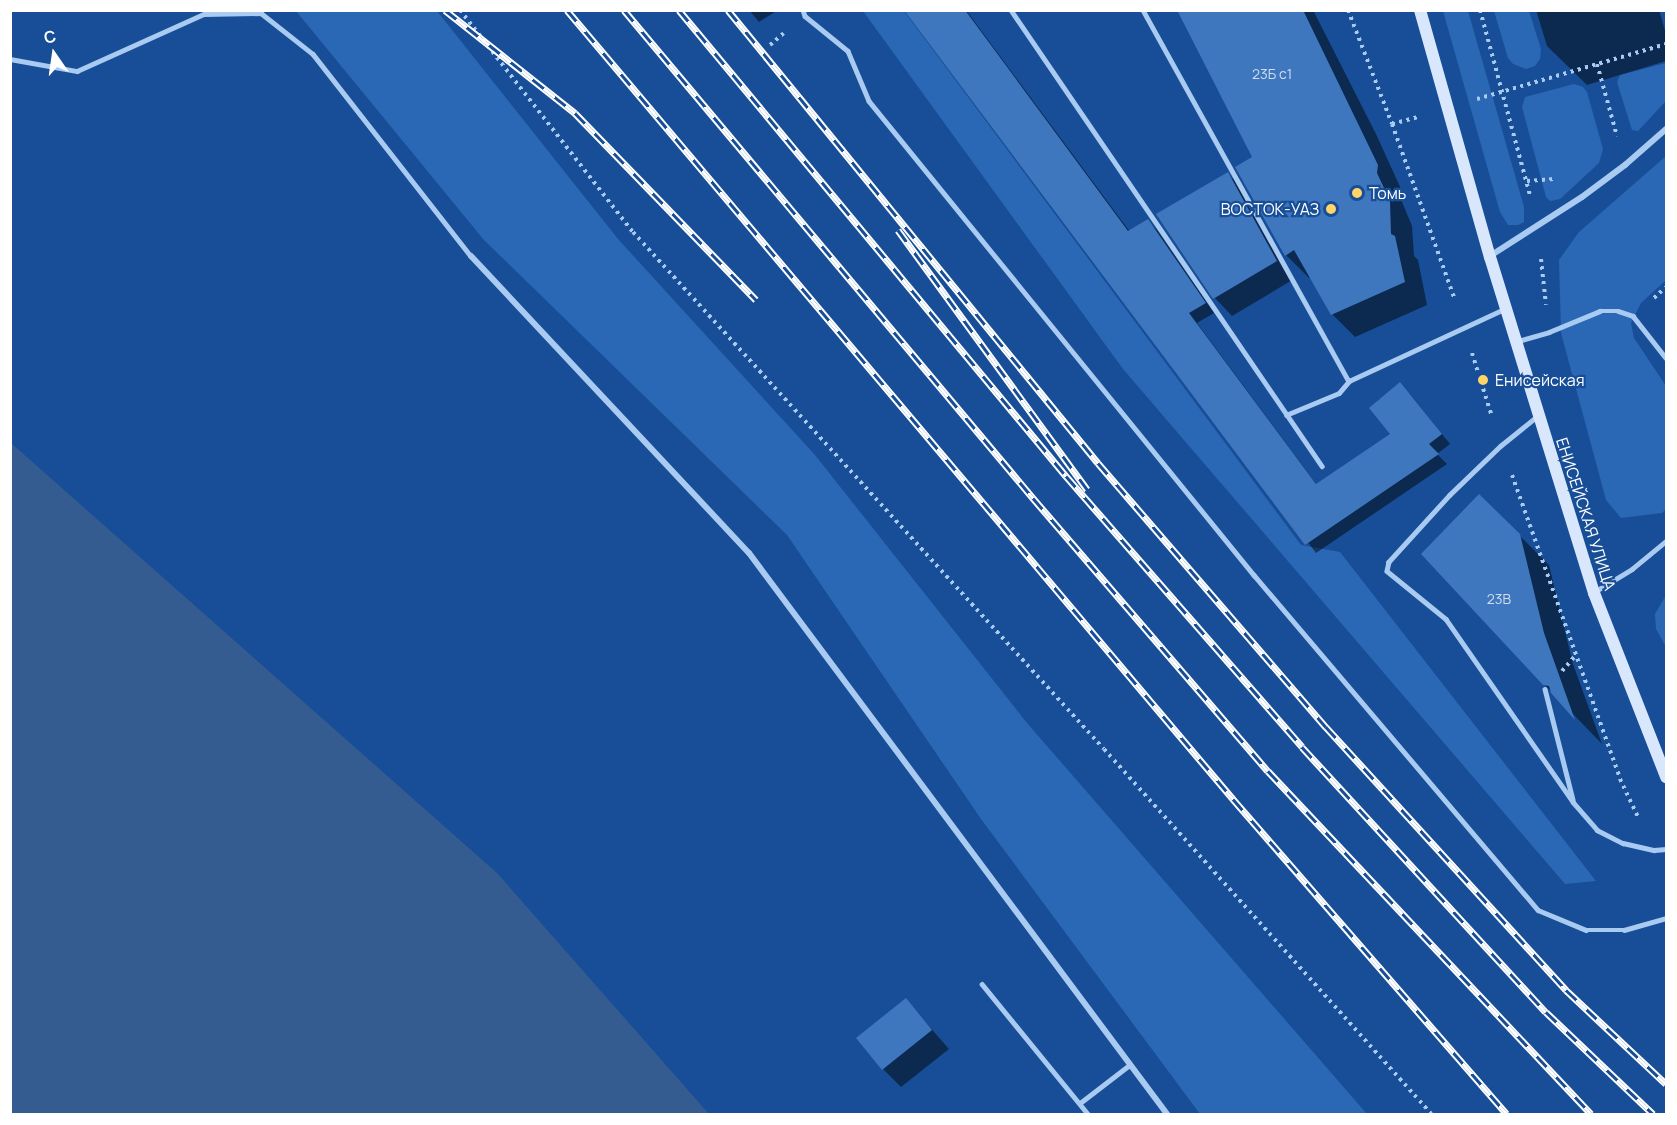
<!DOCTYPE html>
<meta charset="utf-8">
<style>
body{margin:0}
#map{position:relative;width:1677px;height:1125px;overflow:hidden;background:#174e97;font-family:Manrope,sans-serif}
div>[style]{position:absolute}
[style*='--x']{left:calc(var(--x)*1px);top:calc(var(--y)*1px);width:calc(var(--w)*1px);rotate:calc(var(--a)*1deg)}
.green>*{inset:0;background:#2a68b5}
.water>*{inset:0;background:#345c91}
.shadow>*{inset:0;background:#0007}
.building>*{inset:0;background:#3f77be}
.path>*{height:4px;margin-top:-2px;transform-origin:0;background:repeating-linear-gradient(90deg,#a9caf1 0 3px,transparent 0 7.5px)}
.service>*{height:4.5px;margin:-2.25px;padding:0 2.25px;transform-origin:2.25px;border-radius:2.25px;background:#a9caf1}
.minor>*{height:6px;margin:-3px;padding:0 3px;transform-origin:3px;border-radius:3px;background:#a9caf1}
.secondary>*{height:12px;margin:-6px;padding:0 6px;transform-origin:6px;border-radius:6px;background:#d8e7fc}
.rail>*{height:7px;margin-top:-3.5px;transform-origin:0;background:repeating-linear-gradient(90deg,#174e97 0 14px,#fff 0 28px);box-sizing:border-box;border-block:2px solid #fff}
.dots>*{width:16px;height:16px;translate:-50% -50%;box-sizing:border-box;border:3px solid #174e97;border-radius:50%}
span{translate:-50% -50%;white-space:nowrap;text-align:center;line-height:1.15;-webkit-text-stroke:4.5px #174e97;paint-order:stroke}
.number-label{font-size:14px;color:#cfddef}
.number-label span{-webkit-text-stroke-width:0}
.poi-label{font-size:16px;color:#fff}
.left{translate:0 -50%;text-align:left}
.right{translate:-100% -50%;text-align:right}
.street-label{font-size:16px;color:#fff}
.frame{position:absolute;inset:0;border:12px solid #fff;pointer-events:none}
.north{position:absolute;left:24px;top:24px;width:60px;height:60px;-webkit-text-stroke:4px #174e97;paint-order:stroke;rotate:347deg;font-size:16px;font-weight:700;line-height:24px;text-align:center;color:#fff}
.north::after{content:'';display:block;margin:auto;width:21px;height:27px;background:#fff;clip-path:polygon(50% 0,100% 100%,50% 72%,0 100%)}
</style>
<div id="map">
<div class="green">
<div style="clip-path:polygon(296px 11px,437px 11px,618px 239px,815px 455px,1027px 723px,1367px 1114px,1200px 1114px,981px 819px,787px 535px,484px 240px)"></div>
<div style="clip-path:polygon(863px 11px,904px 11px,1301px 545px,1340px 552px,1596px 881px,1565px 884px,1123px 369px)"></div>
<div style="clip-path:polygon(1443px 11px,1468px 11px,1524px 207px,1524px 222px,1518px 225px,1508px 225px,1500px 212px)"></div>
<div style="clip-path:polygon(1494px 11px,1529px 11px,1541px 49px,1540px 59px,1535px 66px,1526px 69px,1513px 64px,1508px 58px)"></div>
<div style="clip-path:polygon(1666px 63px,1666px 101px,1638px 131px,1632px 130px,1617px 82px,1620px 75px)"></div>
<div style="clip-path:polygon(1574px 84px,1583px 87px,1587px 92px,1603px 149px,1599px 163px,1560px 199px,1550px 201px,1546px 197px,1522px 107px,1525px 97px)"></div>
<div style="clip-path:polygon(1666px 156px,1666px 280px,1641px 303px,1631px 323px,1634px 338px,1666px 386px,1666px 509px,1662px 513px,1621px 518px,1606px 500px,1561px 333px,1559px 260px,1579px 232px)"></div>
<div style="clip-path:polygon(1666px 595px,1666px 647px,1656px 629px,1655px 614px)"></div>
</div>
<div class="water">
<div style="clip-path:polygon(11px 443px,497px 873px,709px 1114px,11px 1114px)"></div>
</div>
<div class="shadow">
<div style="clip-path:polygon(749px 10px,778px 10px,759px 22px)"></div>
<div style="clip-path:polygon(906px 10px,966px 10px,1130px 232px,1148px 221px,1157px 230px,1214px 313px,1197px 323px,1317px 485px,1392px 434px,1409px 393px,1450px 444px,1437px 454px,1447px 464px,1316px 553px)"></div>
<div style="clip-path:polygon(1178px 10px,1313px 10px,1376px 134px,1401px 189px,1400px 197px,1412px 226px,1414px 256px,1418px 260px,1427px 305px,1355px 337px,1332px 314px,1311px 277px,1309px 278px,1286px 255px,1254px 157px)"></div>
<div style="clip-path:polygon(1536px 10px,1659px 10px,1666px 34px,1666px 61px,1587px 85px,1547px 46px)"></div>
<div style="clip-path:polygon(1227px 173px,1245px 191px,1294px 279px,1232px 316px,1215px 298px)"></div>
<div style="clip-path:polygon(1519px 535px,1549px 565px,1573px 664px,1602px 744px,1544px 684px)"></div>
<div style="clip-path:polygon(906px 1000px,949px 1049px,901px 1087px,883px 1069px)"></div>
</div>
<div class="building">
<div style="clip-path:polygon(904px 10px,965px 10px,1128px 231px,1148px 219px,1206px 303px,1189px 313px,1316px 484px,1390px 434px,1369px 408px,1400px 382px,1442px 434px,1429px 444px,1439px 454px,1305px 545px)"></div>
<div style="clip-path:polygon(1177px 10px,1303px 10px,1378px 165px,1377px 173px,1390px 201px,1391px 234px,1395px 236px,1405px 282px,1331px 315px,1294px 250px,1285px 256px,1235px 167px,1252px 157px)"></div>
<div style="clip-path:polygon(1228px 172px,1277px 261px,1213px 299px,1156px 214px)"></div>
<div style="clip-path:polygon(1479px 494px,1520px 534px,1544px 633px,1575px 720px,1551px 693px,1549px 686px,1543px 685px,1421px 554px)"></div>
<div style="clip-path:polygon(906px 998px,932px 1030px,882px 1070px,856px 1038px)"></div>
</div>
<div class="path">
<div style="--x:460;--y:10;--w:281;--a:52.1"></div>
<div style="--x:633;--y:232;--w:699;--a:47.67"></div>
<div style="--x:1104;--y:749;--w:490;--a:48.1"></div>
<div style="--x:1348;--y:10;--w:122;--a:68.9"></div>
<div style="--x:1392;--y:124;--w:187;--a:70.3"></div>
<div style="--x:1480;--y:10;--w:192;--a:74.9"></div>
<div style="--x:770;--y:45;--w:18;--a:-41"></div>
<div style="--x:1597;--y:64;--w:75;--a:74.5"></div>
<div style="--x:1477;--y:99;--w:197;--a:-16.2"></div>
<div style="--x:1392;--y:124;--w:27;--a:-15"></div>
<div style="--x:1527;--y:181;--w:27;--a:-4"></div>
<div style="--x:1541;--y:259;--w:46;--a:83.8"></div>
<div style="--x:1654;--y:298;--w:16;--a:-43"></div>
<div style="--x:1472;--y:353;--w:67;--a:72.6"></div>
<div style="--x:1512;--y:475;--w:323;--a:70.4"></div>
<div style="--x:1620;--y:779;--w:42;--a:64.7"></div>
<div style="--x:1562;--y:671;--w:21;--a:-49"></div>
</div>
<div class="service">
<div style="--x:803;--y:10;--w:6;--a:72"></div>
<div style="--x:805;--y:16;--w:55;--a:39.1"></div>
<div style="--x:848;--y:51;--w:54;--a:67.2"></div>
<div style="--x:869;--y:101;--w:611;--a:50.92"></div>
<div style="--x:1254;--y:575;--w:439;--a:49.7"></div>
<div style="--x:1538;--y:910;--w:52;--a:22.6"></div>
<div style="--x:1586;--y:930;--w:38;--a:0"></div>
<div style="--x:1624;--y:930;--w:44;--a:-15.9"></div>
<div style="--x:1011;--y:10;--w:552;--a:55.71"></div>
<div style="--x:1143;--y:10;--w:424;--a:61"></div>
<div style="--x:10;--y:59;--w:68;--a:10.2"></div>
<div style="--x:77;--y:71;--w:139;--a:-24.2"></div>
<div style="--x:204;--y:14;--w:57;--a:-1"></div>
<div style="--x:261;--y:13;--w:66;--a:38.3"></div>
<div style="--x:313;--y:54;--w:256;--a:52"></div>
<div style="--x:1518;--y:341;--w:32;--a:-16"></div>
<div style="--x:1549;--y:332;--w:55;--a:-22.4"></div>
<div style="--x:1600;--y:311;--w:18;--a:0"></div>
<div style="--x:1618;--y:311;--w:16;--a:18"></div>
<div style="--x:1633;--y:316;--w:53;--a:51.8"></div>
<div style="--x:1286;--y:415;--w:57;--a:-22.5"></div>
<div style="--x:1339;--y:393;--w:16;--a:-50"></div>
<div style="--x:1349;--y:381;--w:173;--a:-24.9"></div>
<div style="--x:1537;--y:417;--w:46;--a:141.1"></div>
<div style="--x:1501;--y:446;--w:71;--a:136.1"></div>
<div style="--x:1450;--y:495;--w:91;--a:132.3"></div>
<div style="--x:1389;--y:562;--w:9;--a:103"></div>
<div style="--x:1387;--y:571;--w:76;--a:39.1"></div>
<div style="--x:1446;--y:619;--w:223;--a:55.2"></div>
<div style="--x:1573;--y:802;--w:37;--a:49"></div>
<div style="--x:1597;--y:830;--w:29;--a:27"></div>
<div style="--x:1623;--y:843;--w:32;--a:13"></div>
<div style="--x:1654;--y:850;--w:12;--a:-5"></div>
<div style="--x:1596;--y:591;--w:42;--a:-31.4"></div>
<div style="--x:1632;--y:569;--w:44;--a:-39.5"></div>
<div style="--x:1545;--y:689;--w:114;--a:75.8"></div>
<div style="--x:982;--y:984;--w:168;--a:50.8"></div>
<div style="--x:1080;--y:1103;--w:61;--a:-37.6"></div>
</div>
<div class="minor">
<div style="--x:471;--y:256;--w:407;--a:46.9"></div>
<div style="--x:749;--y:553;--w:700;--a:53.31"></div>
<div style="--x:1490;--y:256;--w:109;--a:-32.7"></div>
<div style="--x:1582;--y:197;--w:54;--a:-36.7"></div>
<div style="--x:1625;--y:165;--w:55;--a:-41.3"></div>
</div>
<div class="secondary">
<div style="--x:1420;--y:10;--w:257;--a:74.2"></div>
<div style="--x:1490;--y:257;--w:352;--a:72.8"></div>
<div style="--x:1594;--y:593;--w:198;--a:68.6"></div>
</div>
<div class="rail">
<div style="--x:445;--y:10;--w:166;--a:38.4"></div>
<div style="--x:575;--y:113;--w:260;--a:45.9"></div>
<div style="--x:567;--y:10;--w:1033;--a:49.83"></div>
<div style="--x:1233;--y:799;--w:417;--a:49"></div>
<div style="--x:624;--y:10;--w:637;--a:50.03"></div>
<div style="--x:1033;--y:498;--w:360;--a:49.3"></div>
<div style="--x:1268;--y:771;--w:471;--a:46.7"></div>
<div style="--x:679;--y:10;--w:606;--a:50.29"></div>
<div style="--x:1066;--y:476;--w:359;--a:48.9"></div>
<div style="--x:1302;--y:747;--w:360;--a:47.4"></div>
<div style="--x:1546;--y:1012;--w:148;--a:43.6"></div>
<div style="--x:728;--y:10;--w:585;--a:50.76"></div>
<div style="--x:1098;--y:463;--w:349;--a:49.2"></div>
<div style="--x:1326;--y:727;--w:356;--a:47.6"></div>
<div style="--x:1566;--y:990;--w:137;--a:43.2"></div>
<div style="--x:898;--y:230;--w:321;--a:53.9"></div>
</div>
<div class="dots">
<div style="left:1357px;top:193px;background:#ffd469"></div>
<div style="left:1331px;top:209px;background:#ffd469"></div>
<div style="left:1483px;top:380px;background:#ffd469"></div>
</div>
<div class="number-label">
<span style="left:1272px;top:74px">23Б с1</span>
<span style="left:1499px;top:599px">23В</span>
</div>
<div class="poi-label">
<span class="left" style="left:1369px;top:193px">Томь</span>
<span class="right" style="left:1319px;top:209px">ВОСТОК-УАЗ</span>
<span class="left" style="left:1495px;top:380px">Енисейская</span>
</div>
<div class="street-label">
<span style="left:1586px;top:514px;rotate:72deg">ЕНИСЕЙСКАЯ УЛИЦА</span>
</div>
<div class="frame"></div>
<div class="north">С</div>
</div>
